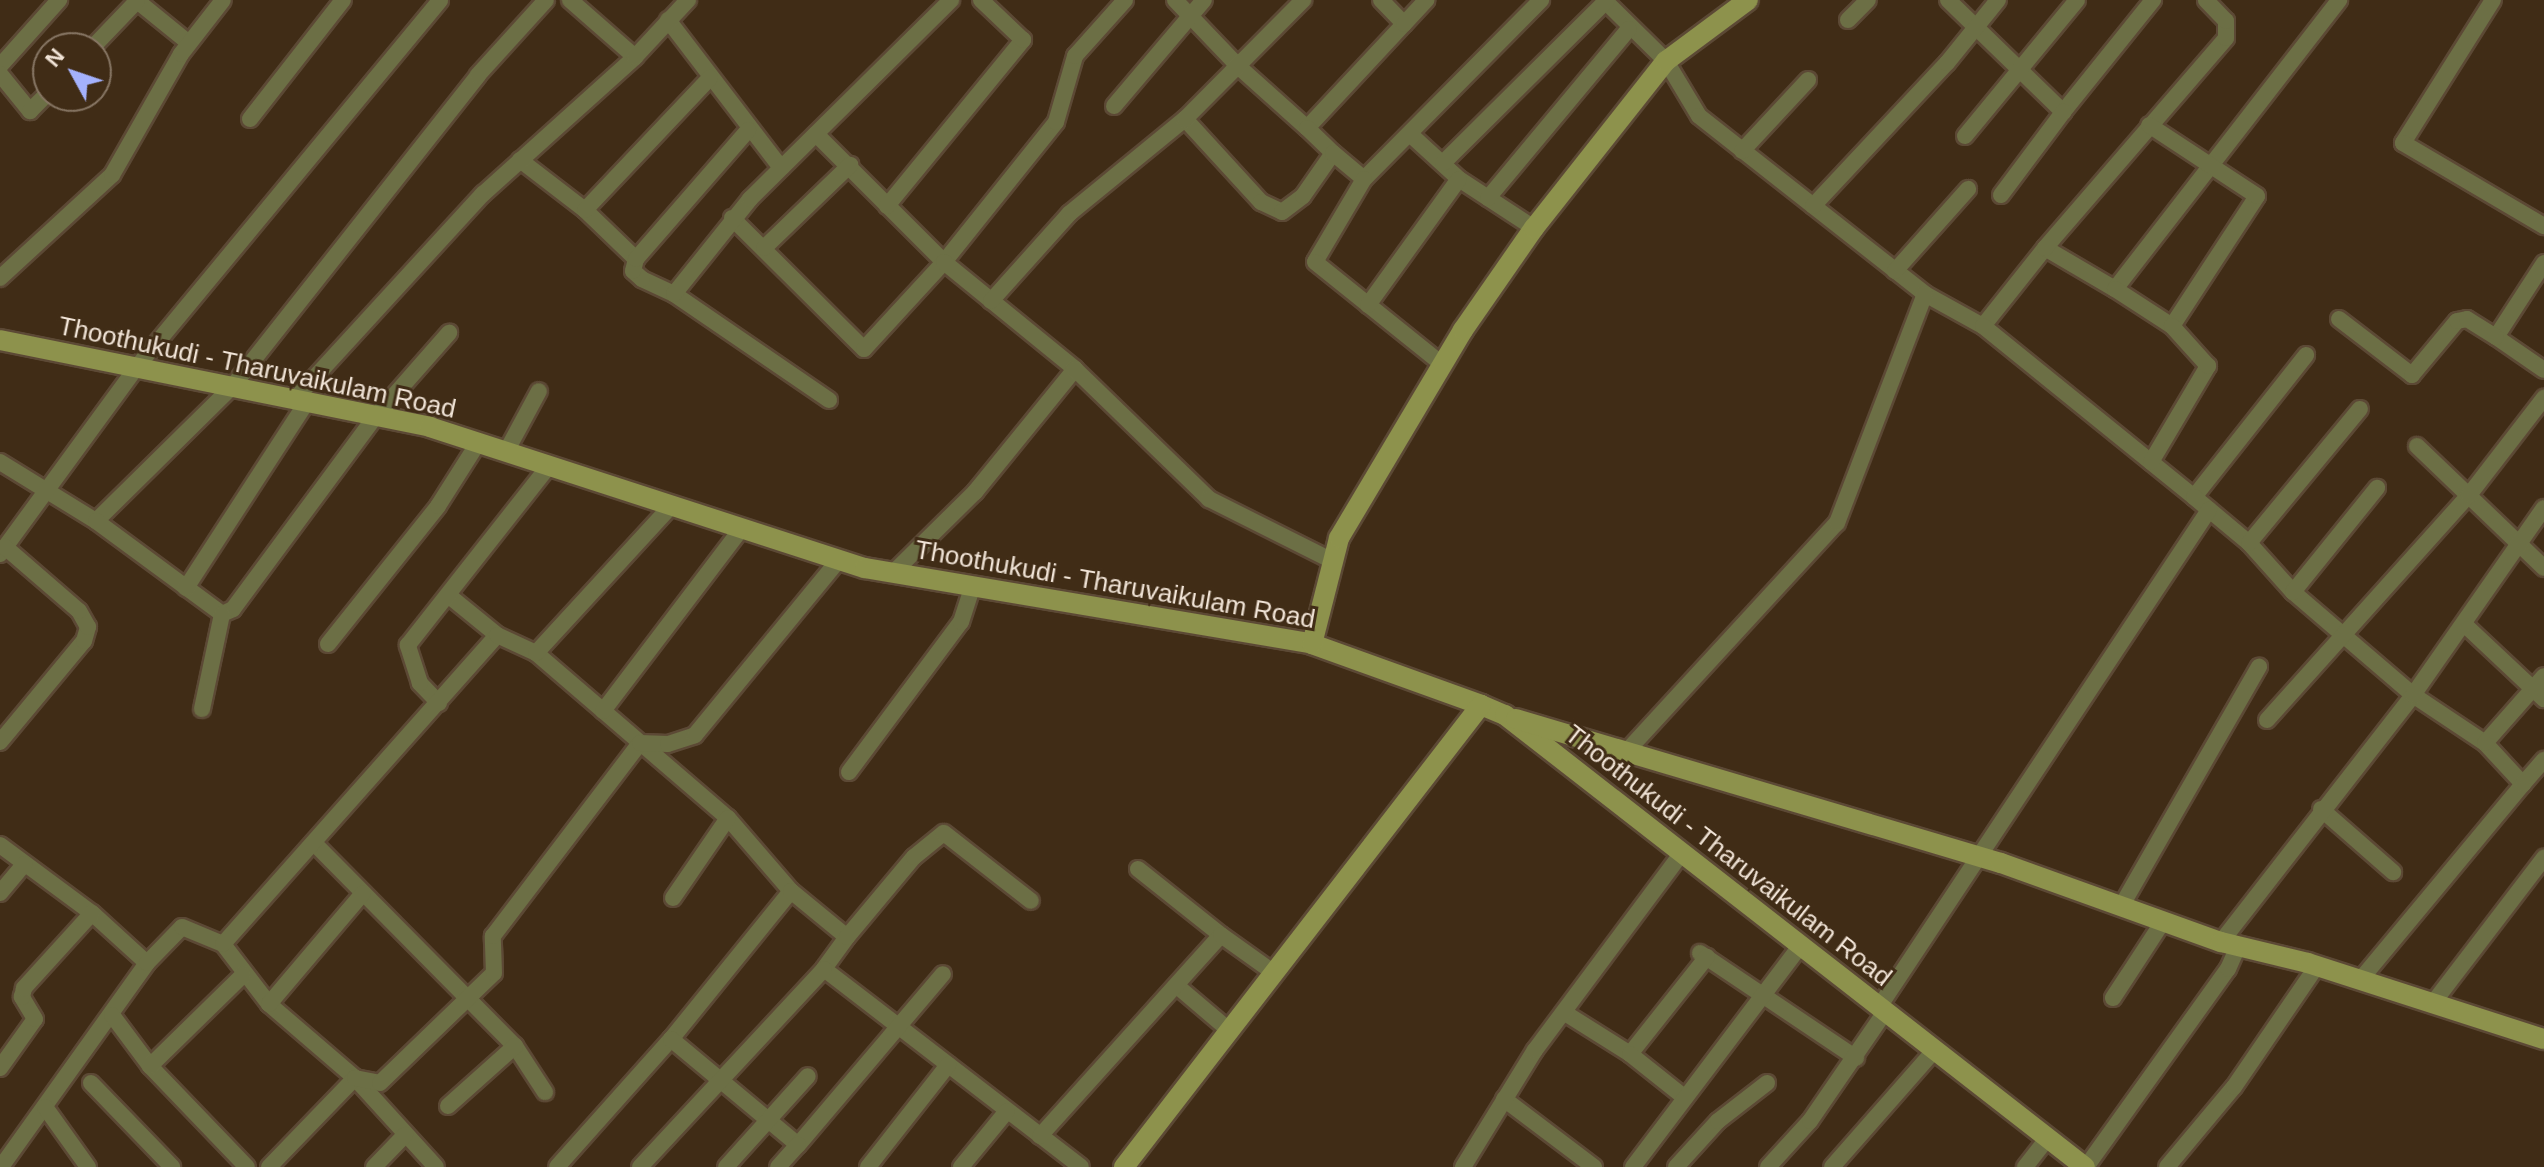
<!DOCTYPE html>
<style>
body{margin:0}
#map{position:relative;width:2544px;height:1167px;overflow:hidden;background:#402c16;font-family:Arial,sans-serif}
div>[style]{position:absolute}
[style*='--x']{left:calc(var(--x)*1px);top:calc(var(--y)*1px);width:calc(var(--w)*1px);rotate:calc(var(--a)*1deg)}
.roads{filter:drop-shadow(2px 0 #5c4935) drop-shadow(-2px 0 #5c4935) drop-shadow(0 2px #5c4935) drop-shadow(0 -2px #5c4935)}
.street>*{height:16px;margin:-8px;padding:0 8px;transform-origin:8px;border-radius:8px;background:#6c6f45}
.secondary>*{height:20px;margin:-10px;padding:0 10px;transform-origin:10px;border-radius:10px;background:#8d924c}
span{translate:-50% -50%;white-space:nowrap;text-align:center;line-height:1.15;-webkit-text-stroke:6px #402c16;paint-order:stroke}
.street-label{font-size:26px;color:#f0e3d6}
.north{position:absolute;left:32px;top:32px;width:80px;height:80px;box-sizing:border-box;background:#402c16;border:2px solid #867563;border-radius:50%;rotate:310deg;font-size:22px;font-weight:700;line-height:32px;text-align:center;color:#f0e3d6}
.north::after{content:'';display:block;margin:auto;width:28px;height:36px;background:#a4b1fc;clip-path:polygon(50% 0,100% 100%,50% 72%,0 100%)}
</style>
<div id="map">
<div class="roads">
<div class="street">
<div style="--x:136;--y:0;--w:68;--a:39.1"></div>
<div style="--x:570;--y:0;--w:86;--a:41.2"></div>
<div style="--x:1175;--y:0;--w:93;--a:46.3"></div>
<div style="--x:1239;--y:67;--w:91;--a:41.9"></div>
<div style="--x:1307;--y:128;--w:142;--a:-47"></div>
<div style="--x:1381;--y:0;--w:33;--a:46"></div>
<div style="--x:1404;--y:24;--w:33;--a:-47"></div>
<div style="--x:1604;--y:0;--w:87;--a:44.5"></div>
<div style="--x:1666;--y:61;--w:64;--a:59"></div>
<div style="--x:1699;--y:116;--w:288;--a:38.2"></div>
<div style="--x:1925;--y:294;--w:66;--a:28.9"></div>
<div style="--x:1983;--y:326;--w:100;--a:-51.5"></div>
<div style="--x:2045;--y:248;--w:81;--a:30.4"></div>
<div style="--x:2115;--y:289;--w:366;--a:-52.2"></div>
<div style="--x:1948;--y:0;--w:161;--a:44.2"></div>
<div style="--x:2063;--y:112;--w:144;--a:-51.2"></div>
<div style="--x:2493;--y:0;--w:169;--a:122.2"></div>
<div style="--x:2403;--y:143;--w:164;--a:30.5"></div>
<div style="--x:668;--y:20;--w:186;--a:52.6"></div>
<div style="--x:1848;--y:20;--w:28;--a:-45"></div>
<div style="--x:92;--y:48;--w:65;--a:-46.2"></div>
<div style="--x:0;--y:66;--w:89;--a:-48.2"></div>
<div style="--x:0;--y:74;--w:48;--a:51"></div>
<div style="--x:30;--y:111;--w:25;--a:-45"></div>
<div style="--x:1114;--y:106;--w:139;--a:-49.7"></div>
<div style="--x:250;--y:119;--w:151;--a:-52"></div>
<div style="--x:1185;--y:119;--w:113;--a:47.5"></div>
<div style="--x:1261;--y:202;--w:23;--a:25"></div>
<div style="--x:1282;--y:212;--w:26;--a:-37"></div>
<div style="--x:1303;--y:196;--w:52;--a:-55.1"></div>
<div style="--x:1333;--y:153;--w:36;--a:-136"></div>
<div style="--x:816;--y:134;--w:181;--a:45"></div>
<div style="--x:944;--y:262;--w:179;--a:-51.3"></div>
<div style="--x:1056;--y:122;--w:69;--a:-73.9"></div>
<div style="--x:1075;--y:56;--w:75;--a:-48.2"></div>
<div style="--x:1411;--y:135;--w:65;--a:42.5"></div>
<div style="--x:1459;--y:179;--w:90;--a:33.2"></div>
<div style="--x:1965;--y:136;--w:176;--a:-50.5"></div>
<div style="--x:1742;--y:151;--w:97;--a:-47.1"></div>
<div style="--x:1333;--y:153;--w:40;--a:40"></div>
<div style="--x:1364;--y:179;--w:252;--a:-45.3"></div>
<div style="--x:520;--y:160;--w:82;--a:37.6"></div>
<div style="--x:585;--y:210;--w:71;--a:43.9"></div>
<div style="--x:1443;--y:163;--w:231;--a:-44.8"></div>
<div style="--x:1364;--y:179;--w:96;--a:120.6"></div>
<div style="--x:1315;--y:262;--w:163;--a:38.8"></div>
<div style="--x:2001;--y:195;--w:104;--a:-53.2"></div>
<div style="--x:1488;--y:198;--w:220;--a:-50.2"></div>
<div style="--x:887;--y:206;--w:215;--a:-50.7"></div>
<div style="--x:1023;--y:40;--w:58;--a:-136.4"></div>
<div style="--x:1813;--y:206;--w:196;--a:-46.9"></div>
<div style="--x:1947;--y:63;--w:81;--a:-51"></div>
<div style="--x:585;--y:210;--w:182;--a:-46.6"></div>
<div style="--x:732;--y:218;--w:186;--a:44.8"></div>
<div style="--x:864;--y:349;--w:118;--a:-47.4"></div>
<div style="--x:944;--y:262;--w:169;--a:39.2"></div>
<div style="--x:1075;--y:369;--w:159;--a:129.1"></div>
<div style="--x:975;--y:492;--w:115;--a:135.4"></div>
<div style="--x:764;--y:248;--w:120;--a:-44"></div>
<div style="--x:2045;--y:248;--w:277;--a:-49.2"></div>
<div style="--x:2226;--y:38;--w:17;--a:-90"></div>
<div style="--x:2226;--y:21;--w:29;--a:-134"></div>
<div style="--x:2544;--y:263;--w:88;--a:123"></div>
<div style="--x:2496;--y:337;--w:58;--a:34.5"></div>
<div style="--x:1895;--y:271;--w:110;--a:-48.3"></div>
<div style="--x:0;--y:278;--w:152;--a:-42.6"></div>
<div style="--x:112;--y:175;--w:139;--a:-60.3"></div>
<div style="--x:181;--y:54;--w:68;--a:-52.1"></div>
<div style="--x:2115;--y:289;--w:68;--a:33"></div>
<div style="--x:2172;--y:326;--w:155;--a:-56.8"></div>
<div style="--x:2257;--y:196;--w:129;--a:-146.7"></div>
<div style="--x:674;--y:294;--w:35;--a:-155"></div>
<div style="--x:642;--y:279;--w:12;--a:-138"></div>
<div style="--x:633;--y:271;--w:12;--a:-76"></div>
<div style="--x:636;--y:259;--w:171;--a:-49"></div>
<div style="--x:991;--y:301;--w:118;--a:-48.1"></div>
<div style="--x:1070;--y:213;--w:149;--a:-39.3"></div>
<div style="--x:1185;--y:119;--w:168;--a:-45.2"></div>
<div style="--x:1368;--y:305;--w:155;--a:-54.2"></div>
<div style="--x:2339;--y:319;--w:92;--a:37.5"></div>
<div style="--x:2412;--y:375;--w:70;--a:-50.2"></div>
<div style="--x:2457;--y:321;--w:10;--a:-11"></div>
<div style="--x:2467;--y:319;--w:34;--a:32"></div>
<div style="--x:1983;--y:326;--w:272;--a:39"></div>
<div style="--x:2194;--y:497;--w:181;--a:-51.7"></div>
<div style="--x:1075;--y:369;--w:187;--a:44.1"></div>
<div style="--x:1209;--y:499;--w:139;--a:26.6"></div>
<div style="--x:294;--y:400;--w:280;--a:-47.5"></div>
<div style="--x:483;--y:194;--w:205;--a:-42"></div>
<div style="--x:635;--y:57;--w:78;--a:-47.1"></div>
<div style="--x:829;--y:400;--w:188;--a:-145.6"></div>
<div style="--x:674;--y:294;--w:122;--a:-51.3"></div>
<div style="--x:750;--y:199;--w:283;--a:-44.7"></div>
<div style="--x:2417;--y:446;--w:176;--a:43.8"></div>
<div style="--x:506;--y:452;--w:69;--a:-61.6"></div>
<div style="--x:0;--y:462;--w:113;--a:31.6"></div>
<div style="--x:96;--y:521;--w:191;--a:-44.6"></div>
<div style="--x:232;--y:387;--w:397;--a:-51.7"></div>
<div style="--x:478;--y:75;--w:101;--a:-47.8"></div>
<div style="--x:2151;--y:462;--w:112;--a:-59.3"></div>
<div style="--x:2208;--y:366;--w:54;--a:-132"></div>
<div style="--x:2194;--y:497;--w:72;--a:39.9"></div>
<div style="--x:2249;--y:543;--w:66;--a:48.1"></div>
<div style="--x:2293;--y:592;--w:158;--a:40.6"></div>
<div style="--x:2413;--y:695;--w:87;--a:33.7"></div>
<div style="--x:2485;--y:743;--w:56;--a:47.2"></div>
<div style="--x:2523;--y:784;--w:255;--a:129.7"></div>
<div style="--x:96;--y:521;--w:157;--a:36.4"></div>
<div style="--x:222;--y:614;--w:12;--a:-24"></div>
<div style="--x:233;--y:609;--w:240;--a:-53.5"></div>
<div style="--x:376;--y:416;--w:111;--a:-48.7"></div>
<div style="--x:2249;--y:543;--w:174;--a:-50.4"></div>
<div style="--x:0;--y:554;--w:230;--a:-53.8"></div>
<div style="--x:136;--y:368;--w:477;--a:-50.4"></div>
<div style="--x:186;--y:588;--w:222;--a:-57"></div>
<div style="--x:2293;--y:592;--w:134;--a:-51.1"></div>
<div style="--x:448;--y:595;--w:63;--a:39.2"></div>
<div style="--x:2464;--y:624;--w:110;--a:43.2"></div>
<div style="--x:328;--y:644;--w:176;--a:-51.4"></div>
<div style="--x:438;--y:506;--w:75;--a:-57.6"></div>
<div style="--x:536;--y:653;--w:253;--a:40.7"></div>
<div style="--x:728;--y:818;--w:96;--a:49.2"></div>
<div style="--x:791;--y:891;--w:191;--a:129"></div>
<div style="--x:671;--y:1039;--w:171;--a:131.7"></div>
<div style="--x:439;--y:703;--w:28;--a:-134"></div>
<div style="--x:420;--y:683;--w:40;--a:-108"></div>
<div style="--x:408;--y:645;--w:228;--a:-51.8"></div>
<div style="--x:202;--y:709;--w:97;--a:-78.1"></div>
<div style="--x:603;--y:711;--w:230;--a:-52.8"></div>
<div style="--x:2267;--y:720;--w:302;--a:-48.1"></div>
<div style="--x:2469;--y:495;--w:123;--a:-52.3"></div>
<div style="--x:0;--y:742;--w:131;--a:-50.3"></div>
<div style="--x:84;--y:641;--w:15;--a:-74"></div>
<div style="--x:88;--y:627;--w:18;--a:-119"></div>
<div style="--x:79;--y:611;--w:98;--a:-139.1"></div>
<div style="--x:2485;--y:743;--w:89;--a:-48.6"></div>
<div style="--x:1627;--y:751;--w:310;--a:-47.4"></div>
<div style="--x:1837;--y:523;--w:245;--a:-69"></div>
<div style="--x:849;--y:772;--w:187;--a:-53.3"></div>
<div style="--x:961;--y:622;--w:36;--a:-72"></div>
<div style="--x:2523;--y:784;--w:32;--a:-49"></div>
<div style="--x:2321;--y:809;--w:96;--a:41.2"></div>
<div style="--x:315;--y:844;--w:284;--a:45.3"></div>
<div style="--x:515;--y:1046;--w:55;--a:56.9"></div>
<div style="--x:0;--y:845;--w:114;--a:36.5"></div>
<div style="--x:92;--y:913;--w:74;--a:42.3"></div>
<div style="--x:147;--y:963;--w:251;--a:125.6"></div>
<div style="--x:1138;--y:869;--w:106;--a:38.5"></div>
<div style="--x:791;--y:891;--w:72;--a:39.4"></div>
<div style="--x:847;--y:937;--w:39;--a:126"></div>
<div style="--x:824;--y:969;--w:324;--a:37.6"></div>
<div style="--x:0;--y:893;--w:38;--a:-50"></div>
<div style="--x:673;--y:898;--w:97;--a:-55.5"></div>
<div style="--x:2122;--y:905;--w:275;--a:-60.1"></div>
<div style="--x:847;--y:937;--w:104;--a:-50.1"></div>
<div style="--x:914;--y:857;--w:38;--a:-39"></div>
<div style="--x:944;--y:833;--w:110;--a:38"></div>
<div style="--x:2221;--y:942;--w:313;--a:-52.1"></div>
<div style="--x:2413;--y:695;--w:228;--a:-55"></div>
<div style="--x:223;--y:944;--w:76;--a:52.5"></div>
<div style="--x:269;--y:1004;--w:113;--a:40.7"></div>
<div style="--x:355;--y:1078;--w:120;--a:47.7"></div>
<div style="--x:1700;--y:953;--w:188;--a:33.9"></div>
<div style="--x:147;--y:963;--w:50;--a:-45.8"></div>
<div style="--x:182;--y:927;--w:44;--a:22.5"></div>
<div style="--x:223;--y:944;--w:413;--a:-48.4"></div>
<div style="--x:497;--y:635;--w:43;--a:24.8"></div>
<div style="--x:536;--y:653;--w:200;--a:-47.4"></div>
<div style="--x:1177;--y:986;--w:70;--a:40.3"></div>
<div style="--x:2113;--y:998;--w:90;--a:-56.8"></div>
<div style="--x:2433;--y:1003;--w:183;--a:-52.6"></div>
<div style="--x:269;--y:1004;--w:145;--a:-49.7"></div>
<div style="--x:1879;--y:1007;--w:597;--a:-56.42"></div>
<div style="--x:1565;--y:1013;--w:77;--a:32.2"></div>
<div style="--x:1630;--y:1054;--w:124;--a:-51.6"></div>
<div style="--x:112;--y:1015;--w:64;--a:53.3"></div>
<div style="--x:150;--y:1066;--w:140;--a:46.2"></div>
<div style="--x:671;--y:1039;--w:165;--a:39.8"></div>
<div style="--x:798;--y:1145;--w:224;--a:-49.7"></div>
<div style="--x:1630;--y:1054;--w:69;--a:38.5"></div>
<div style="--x:150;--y:1066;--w:130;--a:-44.4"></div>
<div style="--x:0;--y:1068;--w:60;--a:-54.5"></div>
<div style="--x:35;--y:1019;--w:26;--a:-121"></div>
<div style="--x:22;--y:997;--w:9;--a:-77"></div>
<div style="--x:24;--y:988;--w:101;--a:-47.8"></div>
<div style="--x:91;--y:1083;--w:117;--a:46"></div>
<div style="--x:1504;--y:1099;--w:113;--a:37.1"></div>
<div style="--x:448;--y:1106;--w:90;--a:-41.8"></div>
<div style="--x:45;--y:1107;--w:74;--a:54.4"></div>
<div style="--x:1040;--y:1136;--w:270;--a:-48"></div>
<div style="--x:1221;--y:935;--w:65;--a:35.6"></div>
<div style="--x:269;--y:1167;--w:124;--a:-46"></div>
<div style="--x:355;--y:1078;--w:25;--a:11"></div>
<div style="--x:380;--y:1083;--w:158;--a:-44"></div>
<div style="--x:494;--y:973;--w:37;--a:-92"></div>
<div style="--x:493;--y:936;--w:243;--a:-52.7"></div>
<div style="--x:640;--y:743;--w:28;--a:2"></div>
<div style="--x:668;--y:744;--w:28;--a:-18"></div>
<div style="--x:695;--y:735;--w:227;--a:-50.6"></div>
<div style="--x:374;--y:1167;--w:45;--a:-45.9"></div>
<div style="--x:640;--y:1167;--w:270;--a:-47.1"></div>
<div style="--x:726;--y:1167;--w:122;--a:-48"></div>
<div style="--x:778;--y:1167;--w:30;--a:-48"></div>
<div style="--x:868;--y:1167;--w:130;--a:-51.9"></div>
<div style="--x:961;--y:1167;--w:72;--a:-50.6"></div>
<div style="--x:1463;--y:1167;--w:137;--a:-58.4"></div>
<div style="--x:1535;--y:1050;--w:244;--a:-53.3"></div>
<div style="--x:1633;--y:1167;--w:277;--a:-52.9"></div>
<div style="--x:1676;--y:1167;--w:62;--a:-47.6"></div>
<div style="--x:1718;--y:1121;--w:62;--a:-37.8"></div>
<div style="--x:1768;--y:1167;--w:62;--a:-47.6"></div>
<div style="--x:1810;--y:1121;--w:132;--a:-55.5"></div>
<div style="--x:1832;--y:1167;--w:154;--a:-48.7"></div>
<div style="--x:2025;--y:1167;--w:36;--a:-52"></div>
<div style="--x:2086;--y:1167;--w:244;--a:-54.4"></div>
<div style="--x:2228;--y:969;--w:24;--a:-66"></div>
<div style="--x:2167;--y:1167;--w:104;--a:-50.1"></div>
<div style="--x:2234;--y:1087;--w:147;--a:-55.6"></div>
</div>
<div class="secondary">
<div style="--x:0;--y:340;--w:439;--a:11.4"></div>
<div style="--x:430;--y:427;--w:457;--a:18"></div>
<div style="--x:865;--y:568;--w:453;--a:9.6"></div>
<div style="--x:1312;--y:644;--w:180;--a:19.8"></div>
<div style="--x:1481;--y:705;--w:26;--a:23"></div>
<div style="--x:1505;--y:715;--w:735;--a:37.93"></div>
<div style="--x:1312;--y:644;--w:109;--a:-75.7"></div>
<div style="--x:1339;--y:538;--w:242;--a:-59.2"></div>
<div style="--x:1463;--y:330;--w:124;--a:-55.2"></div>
<div style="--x:1534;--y:228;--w:213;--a:-51.7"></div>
<div style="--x:1666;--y:61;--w:102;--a:-36.6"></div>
<div style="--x:1516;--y:719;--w:506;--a:16.54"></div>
<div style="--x:2001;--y:863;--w:234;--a:19.8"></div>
<div style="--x:2221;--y:942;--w:89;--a:13.6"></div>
<div style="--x:2308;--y:963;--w:248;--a:17.9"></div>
<div style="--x:1124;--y:1167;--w:584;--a:-52.31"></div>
</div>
</div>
<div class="street-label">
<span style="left:257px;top:368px;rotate:12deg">Thoothukudi - Tharuvaikulam Road</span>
<span style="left:1115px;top:585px;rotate:10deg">Thoothukudi - Tharuvaikulam Road</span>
<span style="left:1728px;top:856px;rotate:38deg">Thoothukudi - Tharuvaikulam Road</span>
</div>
<div class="north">N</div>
</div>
